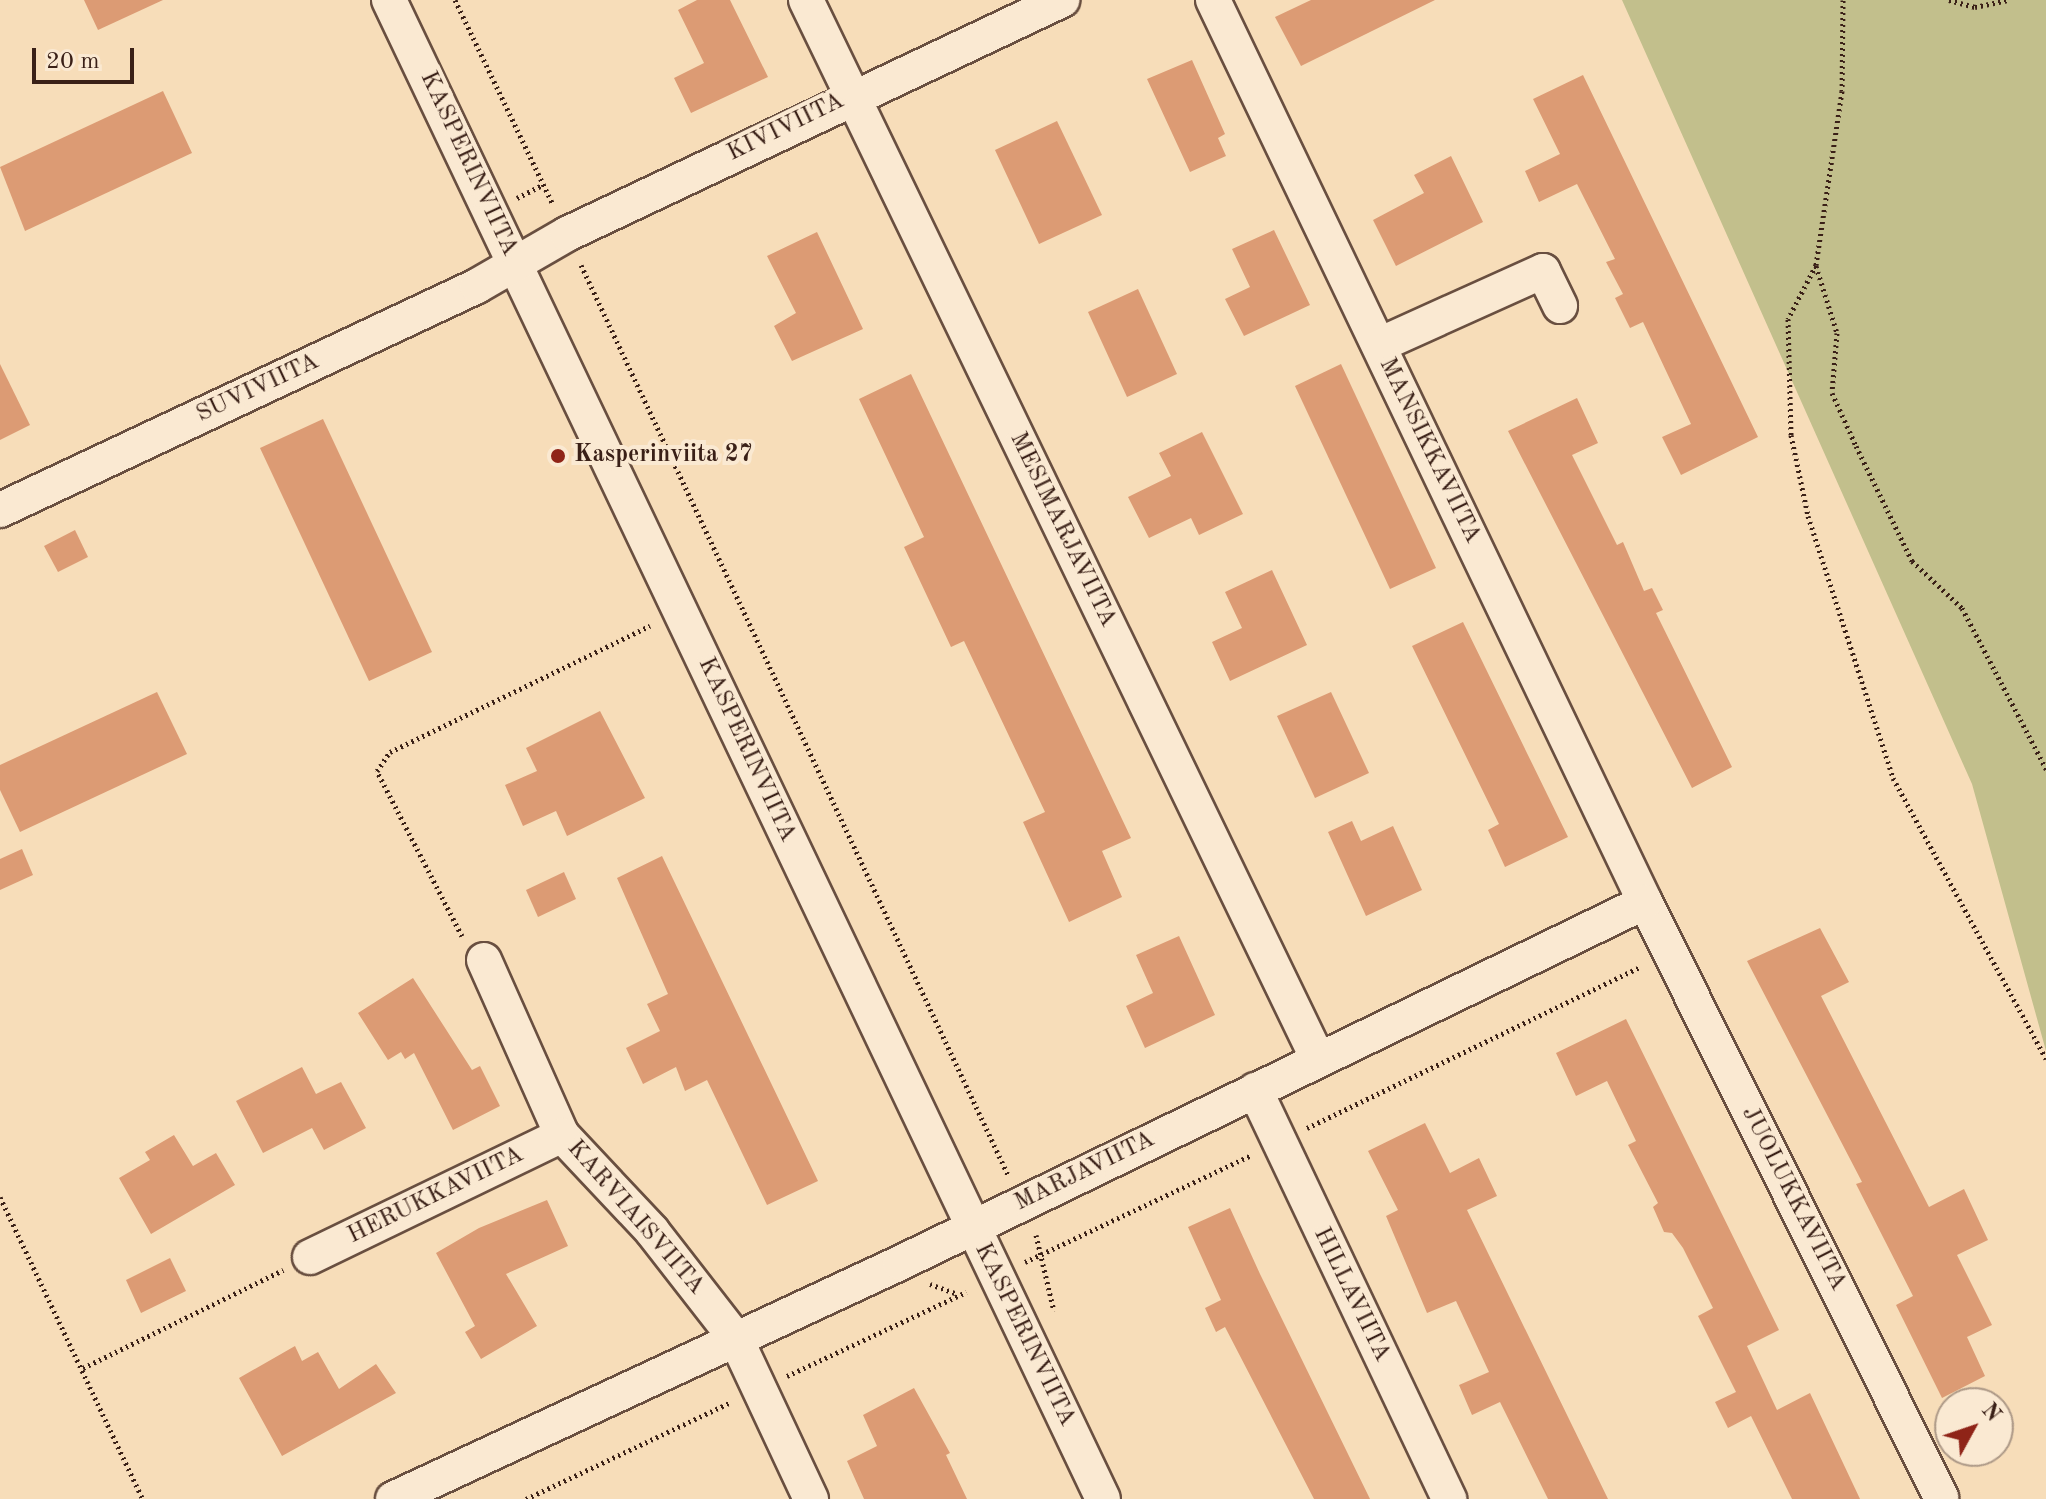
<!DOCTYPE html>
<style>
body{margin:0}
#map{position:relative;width:2046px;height:1499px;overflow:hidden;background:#f7ddb9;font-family:"Old Standard TT",serif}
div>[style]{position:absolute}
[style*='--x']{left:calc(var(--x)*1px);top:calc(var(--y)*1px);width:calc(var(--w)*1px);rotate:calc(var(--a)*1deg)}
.green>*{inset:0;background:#c2bf8c}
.building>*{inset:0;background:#dc9b74}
.path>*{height:5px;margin-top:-2.5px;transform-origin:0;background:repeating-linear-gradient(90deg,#3a2017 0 2px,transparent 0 6px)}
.roads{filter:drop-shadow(2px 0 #694f40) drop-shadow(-2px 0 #694f40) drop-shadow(0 2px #694f40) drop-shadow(0 -2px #694f40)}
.minor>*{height:34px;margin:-17px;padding:0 17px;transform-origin:17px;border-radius:17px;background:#fae9d2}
.dots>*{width:22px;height:22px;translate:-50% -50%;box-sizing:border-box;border:4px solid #fae9d2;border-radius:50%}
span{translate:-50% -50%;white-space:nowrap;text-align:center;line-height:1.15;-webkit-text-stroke:8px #fae9d2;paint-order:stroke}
.street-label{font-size:24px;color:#3a2017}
.poi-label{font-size:24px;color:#3a2017;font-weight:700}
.left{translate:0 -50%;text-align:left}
.north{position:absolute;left:1934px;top:1387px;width:80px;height:80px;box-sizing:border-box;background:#fae9d2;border:2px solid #ad9987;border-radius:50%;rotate:50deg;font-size:22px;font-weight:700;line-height:32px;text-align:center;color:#3a2017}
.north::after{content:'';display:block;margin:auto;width:28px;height:36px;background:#8f2418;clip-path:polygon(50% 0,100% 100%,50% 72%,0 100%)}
.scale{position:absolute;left:32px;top:48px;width:102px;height:36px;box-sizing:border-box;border:4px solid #3a2017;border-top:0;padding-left:10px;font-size:24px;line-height:28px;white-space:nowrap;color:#3a2017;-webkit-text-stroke:6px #fae9d2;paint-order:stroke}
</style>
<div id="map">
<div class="green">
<div style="clip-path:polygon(1622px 0,2046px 0,2046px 1051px,1972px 784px)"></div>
</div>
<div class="building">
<div style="clip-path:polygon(84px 0,163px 0,98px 30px)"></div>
<div style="clip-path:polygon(697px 0,730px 0,768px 77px,691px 113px,674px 78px,704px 63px,678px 10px)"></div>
<div style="clip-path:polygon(1311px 0,1435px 0,1301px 66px,1275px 17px)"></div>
<div style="clip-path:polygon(1192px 60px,1225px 134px,1218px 138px,1226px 156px,1190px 172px,1147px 79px)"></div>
<div style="clip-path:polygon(1583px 75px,1758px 437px,1681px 475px,1662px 437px,1691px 424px,1643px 322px,1630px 328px,1615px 298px,1623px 294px,1606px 262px,1615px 259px,1577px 184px,1539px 202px,1525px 171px,1560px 154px,1533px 99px)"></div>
<div style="clip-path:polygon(163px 91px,192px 153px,25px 231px,0 167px)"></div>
<div style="clip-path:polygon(1057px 121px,1102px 215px,1039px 244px,995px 150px)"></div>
<div style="clip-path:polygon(1451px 156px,1483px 222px,1396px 266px,1373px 220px,1424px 193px,1414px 175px)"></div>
<div style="clip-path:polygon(1274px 230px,1310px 305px,1244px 336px,1225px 299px,1250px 287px,1232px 249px)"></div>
<div style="clip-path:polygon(817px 232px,863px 329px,792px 361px,774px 326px,796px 313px,767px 256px)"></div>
<div style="clip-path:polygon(1138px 289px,1177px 374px,1127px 397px,1088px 312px)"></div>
<div style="clip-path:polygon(0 364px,30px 425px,0 440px)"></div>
<div style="clip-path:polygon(1341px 364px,1436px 568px,1390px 589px,1295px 386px)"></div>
<div style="clip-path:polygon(911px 374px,1131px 838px,1102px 851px,1122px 897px,1069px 922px,1023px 822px,1045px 812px,964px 641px,951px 647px,904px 547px,924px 537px,859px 399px)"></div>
<div style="clip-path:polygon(1577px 398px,1598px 443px,1572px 455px,1617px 545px,1623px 542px,1644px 591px,1652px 588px,1663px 610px,1656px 613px,1732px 767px,1692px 788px,1508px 431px)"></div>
<div style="clip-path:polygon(323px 419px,432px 652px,369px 681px,260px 448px)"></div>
<div style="clip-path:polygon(1202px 432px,1243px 514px,1199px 535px,1191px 518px,1149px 538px,1128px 497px,1171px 476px,1159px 453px)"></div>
<div style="clip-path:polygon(75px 530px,88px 557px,58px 572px,44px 546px)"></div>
<div style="clip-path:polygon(1272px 570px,1307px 645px,1230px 681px,1212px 642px,1242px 628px,1225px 592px)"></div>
<div style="clip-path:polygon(1463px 622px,1568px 837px,1505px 867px,1488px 830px,1499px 824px,1412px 646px)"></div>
<div style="clip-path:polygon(157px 692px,187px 754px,20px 832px,0 790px,0 765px)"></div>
<div style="clip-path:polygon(1331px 692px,1369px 773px,1315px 798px,1277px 716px)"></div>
<div style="clip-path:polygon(600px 711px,645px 798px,567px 836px,556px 811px,523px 826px,505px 785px,537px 771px,526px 748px)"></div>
<div style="clip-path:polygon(1352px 821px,1361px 841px,1393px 826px,1422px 890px,1366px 916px,1328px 832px)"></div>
<div style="clip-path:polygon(22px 849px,33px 875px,0 890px,0 859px)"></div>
<div style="clip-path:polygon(662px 856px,818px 1181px,767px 1205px,707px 1080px,685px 1091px,676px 1067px,643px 1084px,626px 1048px,660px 1031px,647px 1004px,668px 994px,617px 878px)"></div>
<div style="clip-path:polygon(564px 872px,576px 899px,538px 917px,526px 890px)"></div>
<div style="clip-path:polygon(1820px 928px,1849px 982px,1821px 996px,1929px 1207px,1964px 1189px,1988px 1240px,1957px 1255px,1992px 1325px,1967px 1337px,1985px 1376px,1942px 1398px,1896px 1305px,1913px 1296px,1856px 1184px,1862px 1182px,1747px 961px)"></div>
<div style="clip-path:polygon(1179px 936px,1215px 1015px,1145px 1048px,1126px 1006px,1153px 993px,1136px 955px)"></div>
<div style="clip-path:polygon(413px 978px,472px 1070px,480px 1066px,500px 1106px,453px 1130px,414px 1053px,405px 1059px,401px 1052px,388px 1060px,358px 1013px)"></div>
<div style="clip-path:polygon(1626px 1019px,1779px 1330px,1747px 1346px,1777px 1410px,1810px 1393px,1860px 1499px,1792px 1499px,1751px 1416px,1728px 1428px,1715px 1402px,1736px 1392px,1698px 1316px,1713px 1308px,1683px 1248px,1672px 1233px,1664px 1232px,1653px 1207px,1658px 1203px,1628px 1145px,1636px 1141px,1607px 1081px,1576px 1096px,1556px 1053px)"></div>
<div style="clip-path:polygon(302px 1067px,316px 1094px,341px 1082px,366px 1128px,324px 1150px,312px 1128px,263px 1153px,236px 1101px)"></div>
<div style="clip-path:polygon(1425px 1123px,1450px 1173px,1479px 1158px,1497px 1196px,1467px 1210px,1608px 1499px,1548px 1499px,1500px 1402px,1472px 1415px,1459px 1385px,1489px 1372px,1456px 1301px,1427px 1313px,1386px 1216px,1398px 1210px,1368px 1151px)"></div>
<div style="clip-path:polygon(174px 1135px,193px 1166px,216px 1153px,235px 1185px,151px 1234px,119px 1178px,150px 1160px,145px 1152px)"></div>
<div style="clip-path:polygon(547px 1200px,568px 1246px,506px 1274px,537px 1326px,481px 1359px,465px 1332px,475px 1326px,436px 1253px,479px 1228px)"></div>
<div style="clip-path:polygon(1230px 1208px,1260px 1274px,1370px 1499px,1314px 1499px,1225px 1327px,1216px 1332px,1205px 1308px,1221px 1300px,1188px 1227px)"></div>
<div style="clip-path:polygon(170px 1258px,186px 1291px,141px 1313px,126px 1280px)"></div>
<div style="clip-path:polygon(295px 1346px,302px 1361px,318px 1352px,339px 1389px,376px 1364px,396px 1393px,282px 1456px,239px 1378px)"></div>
<div style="clip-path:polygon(914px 1388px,950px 1453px,946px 1455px,967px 1499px,864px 1499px,847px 1461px,877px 1446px,863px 1415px)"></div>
</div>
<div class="path">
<div style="--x:455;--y:0;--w:227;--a:64.4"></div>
<div style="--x:1843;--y:0;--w:91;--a:90.6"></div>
<div style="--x:1842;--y:91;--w:176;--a:98.5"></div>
<div style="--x:1816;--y:265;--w:61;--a:117.4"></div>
<div style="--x:1788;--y:319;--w:116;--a:88.5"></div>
<div style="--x:1791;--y:435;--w:83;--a:78.1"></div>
<div style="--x:1808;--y:516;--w:275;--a:72"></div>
<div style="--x:1893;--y:778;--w:320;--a:61.4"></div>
<div style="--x:1949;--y:0;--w:27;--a:15"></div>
<div style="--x:1975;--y:7;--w:35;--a:-12"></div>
<div style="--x:517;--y:198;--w:29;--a:-27"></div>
<div style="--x:581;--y:265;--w:1005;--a:64.86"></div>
<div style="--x:1816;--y:266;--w:70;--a:72.6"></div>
<div style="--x:1837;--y:333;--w:60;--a:94.8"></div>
<div style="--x:1832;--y:393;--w:58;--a:65.6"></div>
<div style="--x:1856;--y:446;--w:128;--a:64"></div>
<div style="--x:1912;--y:561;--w:69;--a:43.2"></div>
<div style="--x:1962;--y:608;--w:182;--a:62.4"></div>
<div style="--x:462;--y:936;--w:186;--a:-117.3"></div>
<div style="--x:377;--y:771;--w:23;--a:-56"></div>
<div style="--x:390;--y:752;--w:289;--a:-25.9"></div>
<div style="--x:1307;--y:1128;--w:370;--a:-25.8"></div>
<div style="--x:0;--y:1197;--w:334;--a:64.7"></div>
<div style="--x:1036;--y:1235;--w:78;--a:76.7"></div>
<div style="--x:1025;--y:1262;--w:250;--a:-25.3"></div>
<div style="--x:930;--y:1284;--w:29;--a:20"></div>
<div style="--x:83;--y:1368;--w:223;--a:-26.1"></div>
<div style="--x:787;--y:1376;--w:198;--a:-25.1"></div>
<div style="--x:526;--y:1499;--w:227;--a:-25.3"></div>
</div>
<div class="roads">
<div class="minor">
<div style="--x:389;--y:0;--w:1660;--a:64.53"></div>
<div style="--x:806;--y:0;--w:1176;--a:64.2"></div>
<div style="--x:1213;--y:0;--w:1000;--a:64.41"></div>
<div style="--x:1645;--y:902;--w:665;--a:63.55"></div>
<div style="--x:1379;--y:345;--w:180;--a:-24.3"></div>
<div style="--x:1543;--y:271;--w:39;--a:64"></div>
<div style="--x:0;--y:510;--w:527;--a:-25.15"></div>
<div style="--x:477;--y:286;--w:104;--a:-30"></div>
<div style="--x:567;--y:234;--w:548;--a:-25.3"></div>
<div style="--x:484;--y:960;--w:192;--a:66"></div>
<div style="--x:562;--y:1135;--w:132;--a:46.8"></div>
<div style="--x:652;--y:1231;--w:137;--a:52.1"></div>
<div style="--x:736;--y:1339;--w:177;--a:64.9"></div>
<div style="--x:1255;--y:1090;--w:453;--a:64.6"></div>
<div style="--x:310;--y:1257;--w:280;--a:-25.8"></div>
<div style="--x:393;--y:1499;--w:559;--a:-24.96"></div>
<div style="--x:900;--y:1263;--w:828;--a:-25.85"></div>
</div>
</div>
<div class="dots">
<div style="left:558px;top:456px;background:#8f2418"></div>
</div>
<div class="street-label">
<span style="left:786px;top:128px;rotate:-26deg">KIVIVIITA</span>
<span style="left:468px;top:164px;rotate:65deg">KASPERINVIITA</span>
<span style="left:258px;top:389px;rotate:-25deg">SUVIVIITA</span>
<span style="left:1429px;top:451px;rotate:64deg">MANSIKKAVIITA</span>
<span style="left:1062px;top:530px;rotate:64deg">MESIMARJAVIITA</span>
<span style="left:746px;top:750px;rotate:65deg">KASPERINVIITA</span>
<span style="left:1085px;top:1172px;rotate:-26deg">MARJAVIITA</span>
<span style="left:436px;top:1196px;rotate:-26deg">HERUKKAVIITA</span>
<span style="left:1793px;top:1199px;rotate:63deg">JUOLUKKAVIITA</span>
<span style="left:635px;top:1218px;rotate:49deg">KARVIAISVIITA</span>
<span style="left:1351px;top:1295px;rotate:64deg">HILLAVIITA</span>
<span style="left:1024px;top:1335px;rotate:64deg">KASPERINVIITA</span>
</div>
<div class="poi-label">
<span class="left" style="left:574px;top:456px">Kasperinviita 27</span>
</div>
<div class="north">N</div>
<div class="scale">20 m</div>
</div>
